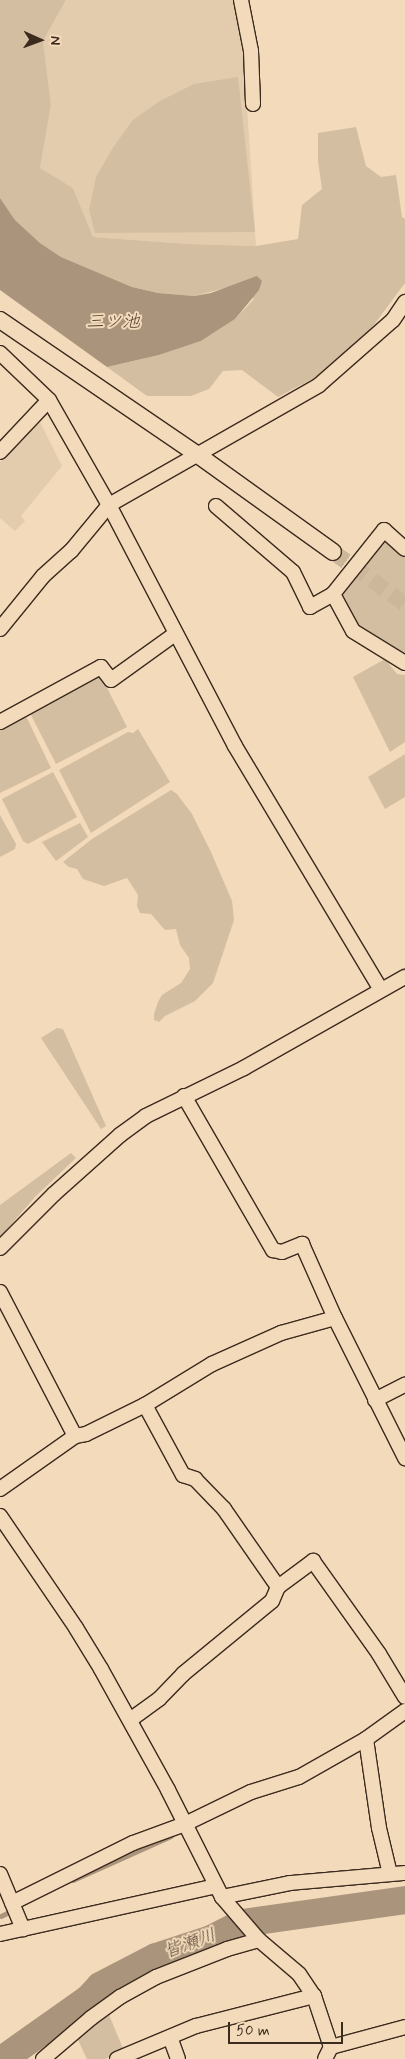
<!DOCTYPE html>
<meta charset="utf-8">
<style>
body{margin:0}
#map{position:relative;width:405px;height:2059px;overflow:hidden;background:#f2daba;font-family:Mynerve,"Klee One",sans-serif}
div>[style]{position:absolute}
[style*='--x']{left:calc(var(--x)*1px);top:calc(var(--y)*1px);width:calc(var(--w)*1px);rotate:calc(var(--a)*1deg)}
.built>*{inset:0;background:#e3cbad}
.green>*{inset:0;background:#d4bea1}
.water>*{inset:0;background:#aa947c}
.stream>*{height:4.5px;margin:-2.25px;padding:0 2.25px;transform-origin:2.25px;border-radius:2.25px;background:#aa947c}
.river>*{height:28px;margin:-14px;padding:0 14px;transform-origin:14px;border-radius:14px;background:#aa947c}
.tertiary-tunnel>*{height:16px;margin-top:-8px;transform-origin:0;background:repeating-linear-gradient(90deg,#cdb79b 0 16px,transparent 0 24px)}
.roads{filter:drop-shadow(1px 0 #3b2a1e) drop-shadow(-1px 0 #3b2a1e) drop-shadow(0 1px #3b2a1e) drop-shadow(0 -1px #3b2a1e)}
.minor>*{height:14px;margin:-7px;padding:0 7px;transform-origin:7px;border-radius:7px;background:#f2daba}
.tertiary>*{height:16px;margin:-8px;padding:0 8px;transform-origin:8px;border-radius:8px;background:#f2daba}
span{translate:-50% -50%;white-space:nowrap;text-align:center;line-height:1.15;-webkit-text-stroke:4px #f2daba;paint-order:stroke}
.water-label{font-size:18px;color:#574436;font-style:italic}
.north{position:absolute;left:15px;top:15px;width:50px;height:50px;-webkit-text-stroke:4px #f2daba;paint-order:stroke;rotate:92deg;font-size:14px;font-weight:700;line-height:20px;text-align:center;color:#3b2a1e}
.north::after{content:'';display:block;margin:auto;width:18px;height:22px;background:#3b2a1e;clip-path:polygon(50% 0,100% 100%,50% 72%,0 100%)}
.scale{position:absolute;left:228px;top:2022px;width:115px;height:22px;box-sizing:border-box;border:2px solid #3b2a1e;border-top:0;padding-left:6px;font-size:15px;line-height:18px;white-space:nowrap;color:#3b2a1e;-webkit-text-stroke:4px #f2daba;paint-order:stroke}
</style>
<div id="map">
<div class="built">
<div style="clip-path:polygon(66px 0,234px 0,244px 59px,256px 246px,189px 244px,93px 237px,73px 188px,40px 168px,51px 105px,43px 41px)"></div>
<div style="clip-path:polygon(40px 422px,62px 466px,21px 516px,25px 521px,15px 531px,0 518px,0 462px)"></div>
</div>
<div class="green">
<div style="clip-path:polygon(0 0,66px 0,43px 41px,51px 105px,40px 168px,73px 188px,93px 237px,189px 244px,256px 246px,298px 239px,302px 205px,322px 189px,318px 161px,318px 133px,356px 127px,366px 166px,381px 177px,396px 175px,402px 217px,405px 219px,405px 283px,362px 341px,316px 377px,278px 397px,242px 370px,223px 371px,209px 389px,191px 396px,147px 396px,107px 367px,159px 355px,201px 341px,235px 319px,254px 299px,233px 286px,194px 296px,158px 293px,132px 287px,61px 257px,40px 243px,15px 220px,0 198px)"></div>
<div style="clip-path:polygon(238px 77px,255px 232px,95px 233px,89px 210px,96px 177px,114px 146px,133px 120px,160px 101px,194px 84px)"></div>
<div style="clip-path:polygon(381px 543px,390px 543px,405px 557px,405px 652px,400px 653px,357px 626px,342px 595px)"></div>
<div style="clip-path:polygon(385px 659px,397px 674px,405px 675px,405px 742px,390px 752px,353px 677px)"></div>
<div style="clip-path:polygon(100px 674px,127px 727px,56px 764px,30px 713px)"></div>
<div style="clip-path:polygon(25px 714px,51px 768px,0 793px,0 727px)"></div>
<div style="clip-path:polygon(138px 729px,170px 782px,91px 833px,59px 770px,128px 732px,133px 733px)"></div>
<div style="clip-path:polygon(405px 754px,405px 797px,385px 809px,368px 777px)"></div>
<div style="clip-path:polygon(53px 772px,77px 817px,28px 844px,23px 841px,2px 799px)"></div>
<div style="clip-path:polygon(171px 790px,177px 794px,192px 814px,211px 852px,232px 901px,234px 920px,213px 983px,195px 1001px,165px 1016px,159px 1022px,154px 1020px,154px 1014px,158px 1002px,162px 995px,181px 983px,190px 969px,189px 958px,180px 945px,176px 929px,165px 930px,151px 914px,140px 913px,137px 906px,138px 895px,127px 878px,104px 886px,83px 879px,77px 869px,69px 867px,63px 862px,92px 839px)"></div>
<div style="clip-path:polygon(0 815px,16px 844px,15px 849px,0 857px)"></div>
<div style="clip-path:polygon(80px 823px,88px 837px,56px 861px,42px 842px)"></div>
<div style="clip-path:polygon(57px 1028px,63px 1029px,106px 1126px,101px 1129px,41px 1038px)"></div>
<div style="clip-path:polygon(71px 1153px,76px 1158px,36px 1196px,0 1237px,0 1205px)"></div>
<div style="clip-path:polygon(107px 2010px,124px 2051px,105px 2059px,87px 2059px,76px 2036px)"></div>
</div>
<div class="water">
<div style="clip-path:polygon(0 198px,15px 220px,40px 243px,61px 257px,132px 287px,158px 293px,194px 296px,211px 293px,257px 276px,262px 281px,259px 290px,235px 319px,201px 341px,159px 355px,107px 367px,0 290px)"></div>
</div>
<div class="stream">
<div style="--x:73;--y:1880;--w:107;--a:-24.2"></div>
<div style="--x:1;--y:1916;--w:9;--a:-27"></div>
</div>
<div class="river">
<div style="--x:3;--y:2059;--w:105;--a:-35.3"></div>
<div style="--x:89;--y:1998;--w:16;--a:-47"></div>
<div style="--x:100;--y:1986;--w:63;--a:-27.4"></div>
<div style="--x:156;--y:1957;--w:58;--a:-18.1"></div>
<div style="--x:211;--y:1939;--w:35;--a:-27"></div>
<div style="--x:242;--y:1923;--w:165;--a:-8"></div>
</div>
<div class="tertiary-tunnel">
<div style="--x:333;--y:552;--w:89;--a:35.8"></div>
</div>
<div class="roads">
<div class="minor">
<div style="--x:241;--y:0;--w:52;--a:78.9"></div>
<div style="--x:251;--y:51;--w:53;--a:87.8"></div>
<div style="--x:0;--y:353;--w:68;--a:43.8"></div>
<div style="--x:49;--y:400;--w:121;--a:60.3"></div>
<div style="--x:109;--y:505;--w:272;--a:62.4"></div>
<div style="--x:235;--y:746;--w:284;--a:59.1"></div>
<div style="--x:0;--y:452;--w:71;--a:-46.7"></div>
<div style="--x:216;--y:506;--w:101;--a:40.6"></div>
<div style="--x:293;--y:572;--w:39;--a:64"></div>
<div style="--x:310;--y:607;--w:26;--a:-29"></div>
<div style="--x:333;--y:594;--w:42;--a:61.6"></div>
<div style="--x:353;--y:631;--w:61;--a:31.6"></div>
<div style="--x:333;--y:594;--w:82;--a:-51.4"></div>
<div style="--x:384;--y:530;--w:28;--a:42"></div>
<div style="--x:0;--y:629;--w:68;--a:-50.9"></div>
<div style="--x:43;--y:576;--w:38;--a:-42"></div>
<div style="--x:71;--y:551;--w:60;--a:-50.4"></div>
<div style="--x:109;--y:505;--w:242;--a:-29.7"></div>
<div style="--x:319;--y:385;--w:98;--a:-41.3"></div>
<div style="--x:393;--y:320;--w:22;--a:-56"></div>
<div style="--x:0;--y:722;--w:115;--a:-28.6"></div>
<div style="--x:101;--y:667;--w:16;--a:52"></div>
<div style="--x:111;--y:680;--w:79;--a:-35.7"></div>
<div style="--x:184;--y:1096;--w:178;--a:60"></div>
<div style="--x:273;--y:1250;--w:9;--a:13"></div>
<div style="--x:282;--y:1252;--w:22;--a:-22"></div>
<div style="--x:302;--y:1244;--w:81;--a:66"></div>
<div style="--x:335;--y:1318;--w:157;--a:63.4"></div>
<div style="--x:0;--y:1248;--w:76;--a:-45"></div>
<div style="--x:54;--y:1194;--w:89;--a:-41.8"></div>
<div style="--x:120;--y:1135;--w:32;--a:-36"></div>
<div style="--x:146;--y:1116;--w:109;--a:-26.1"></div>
<div style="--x:244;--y:1068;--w:185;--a:-29.5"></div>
<div style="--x:0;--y:1292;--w:162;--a:62.5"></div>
<div style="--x:375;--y:1400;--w:34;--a:-27"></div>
<div style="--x:145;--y:1405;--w:80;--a:61.5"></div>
<div style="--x:183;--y:1475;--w:13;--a:18"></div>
<div style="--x:195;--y:1479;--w:42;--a:46"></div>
<div style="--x:224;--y:1509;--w:95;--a:55.3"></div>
<div style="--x:0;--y:1489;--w:92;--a:-35.2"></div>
<div style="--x:75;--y:1436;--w:11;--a:-10"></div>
<div style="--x:86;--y:1434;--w:66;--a:-26.2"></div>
<div style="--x:145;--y:1405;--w:79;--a:-31.5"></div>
<div style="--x:212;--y:1364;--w:76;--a:-24.2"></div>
<div style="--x:281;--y:1333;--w:56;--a:-15.5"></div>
<div style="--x:0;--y:1516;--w:135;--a:55.8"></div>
<div style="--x:76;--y:1628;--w:48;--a:58.6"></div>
<div style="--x:101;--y:1669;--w:138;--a:61"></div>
<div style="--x:168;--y:1790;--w:120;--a:63.2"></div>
<div style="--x:222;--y:1897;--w:57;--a:49.3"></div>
<div style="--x:259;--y:1940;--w:52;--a:40.4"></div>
<div style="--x:299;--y:1974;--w:27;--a:56"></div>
<div style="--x:314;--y:1996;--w:54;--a:71.6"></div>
<div style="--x:331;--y:2047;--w:13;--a:117"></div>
<div style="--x:130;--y:1720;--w:36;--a:-36"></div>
<div style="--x:159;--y:1699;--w:35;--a:-46"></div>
<div style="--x:183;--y:1674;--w:115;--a:-39.4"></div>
<div style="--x:272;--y:1601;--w:15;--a:-67"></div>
<div style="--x:278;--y:1587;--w:44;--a:-36.6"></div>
<div style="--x:313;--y:1561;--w:114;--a:54.6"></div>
<div style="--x:379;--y:1654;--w:50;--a:58.8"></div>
<div style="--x:366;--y:1739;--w:90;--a:81.7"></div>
<div style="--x:379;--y:1828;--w:47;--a:76.6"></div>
<div style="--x:0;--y:1874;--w:60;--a:67.3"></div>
<div style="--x:222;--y:1897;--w:69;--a:-11.6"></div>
<div style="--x:290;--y:1883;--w:115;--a:-5"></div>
<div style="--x:12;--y:1903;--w:135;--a:-26.4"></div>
<div style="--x:133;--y:1843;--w:55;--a:-20.1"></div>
<div style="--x:185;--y:1824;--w:73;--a:-25.9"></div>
<div style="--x:251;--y:1792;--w:50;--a:-17.4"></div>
<div style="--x:299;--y:1777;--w:77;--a:-29.6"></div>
<div style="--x:366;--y:1739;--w:48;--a:-35.7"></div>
<div style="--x:0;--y:1934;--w:221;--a:-12.5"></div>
<div style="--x:170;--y:2037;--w:23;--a:70"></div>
<div style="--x:331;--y:2047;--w:77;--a:-15.1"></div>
<div style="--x:43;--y:2059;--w:63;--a:-40.5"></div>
<div style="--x:91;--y:2018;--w:36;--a:-36"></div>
<div style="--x:120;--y:1997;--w:41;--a:-29.1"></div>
<div style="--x:156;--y:1977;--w:76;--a:-21.5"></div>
<div style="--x:227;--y:1949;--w:33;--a:-16"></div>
<div style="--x:117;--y:2059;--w:86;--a:-22.7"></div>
<div style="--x:196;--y:2026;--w:122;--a:-14.3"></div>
</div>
<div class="tertiary">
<div style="--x:0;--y:320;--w:240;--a:34.3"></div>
<div style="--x:198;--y:455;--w:166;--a:35.7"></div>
</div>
</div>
<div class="water-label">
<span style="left:113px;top:322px">三ツ池</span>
<span style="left:190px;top:1944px;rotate:-20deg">皆瀬川</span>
</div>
<div class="north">N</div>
<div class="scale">50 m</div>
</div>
